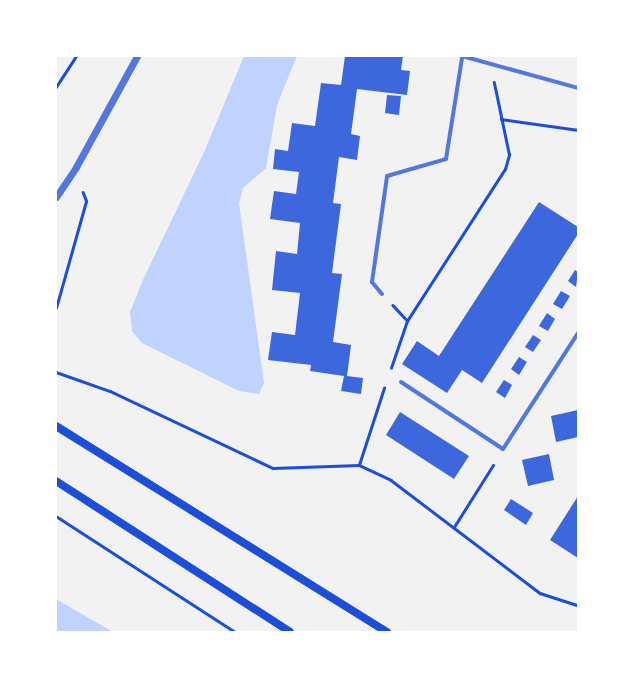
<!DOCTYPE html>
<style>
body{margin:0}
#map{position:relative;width:634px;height:688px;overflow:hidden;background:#f2f2f2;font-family:Ubuntu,sans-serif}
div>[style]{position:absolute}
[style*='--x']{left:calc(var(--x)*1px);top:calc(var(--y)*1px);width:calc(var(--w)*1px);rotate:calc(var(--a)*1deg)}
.water>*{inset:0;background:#bfd3fe}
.building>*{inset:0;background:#3d67dc}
.path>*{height:2.5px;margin:-1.25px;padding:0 1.25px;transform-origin:1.25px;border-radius:1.25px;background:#1d4ed8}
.minor>*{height:4px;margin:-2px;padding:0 2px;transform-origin:2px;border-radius:2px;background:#5277de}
.tertiary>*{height:7px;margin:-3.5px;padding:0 3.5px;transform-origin:3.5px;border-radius:3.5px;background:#5277de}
.secondary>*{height:8px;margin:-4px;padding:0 4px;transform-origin:4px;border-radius:4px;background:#1d4ed8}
span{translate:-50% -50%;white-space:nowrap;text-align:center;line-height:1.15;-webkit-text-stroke:3px #fff;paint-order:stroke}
.frame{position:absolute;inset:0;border:57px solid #fff;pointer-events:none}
</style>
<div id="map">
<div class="water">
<div style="clip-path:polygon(244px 56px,297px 56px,277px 105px,266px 168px,243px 188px,239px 203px,264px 383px,259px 394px,239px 391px,142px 343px,132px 331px,130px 312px,143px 280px,205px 150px)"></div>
<div style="clip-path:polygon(56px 599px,113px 632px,56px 632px)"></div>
</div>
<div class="building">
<div style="clip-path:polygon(345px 56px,403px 56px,401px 70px,410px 71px,407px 95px,357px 89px,351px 134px,360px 136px,357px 160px,339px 157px,333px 203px,341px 204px,332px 273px,342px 274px,333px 342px,351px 345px,347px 376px,363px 378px,361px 394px,341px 391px,344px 376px,310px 371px,311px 365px,268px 360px,272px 332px,295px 335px,300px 293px,272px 290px,276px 251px,297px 254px,300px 223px,270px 219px,274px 191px,296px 194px,299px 172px,273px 169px,275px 149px,288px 151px,292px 123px,315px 126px,321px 83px,341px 85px)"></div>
<div style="clip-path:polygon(387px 95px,401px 96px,399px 115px,385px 113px)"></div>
<div style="clip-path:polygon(539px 202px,578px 227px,578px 234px,482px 383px,462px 370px,447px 393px,402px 364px,417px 341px,439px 356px)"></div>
<div style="clip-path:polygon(575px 270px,578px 272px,576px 287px,568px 281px)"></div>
<div style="clip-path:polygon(561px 291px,570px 296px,562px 309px,553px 304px)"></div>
<div style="clip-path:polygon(547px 313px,555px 319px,548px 331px,539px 326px)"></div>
<div style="clip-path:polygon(533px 335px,541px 340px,533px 352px,525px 347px)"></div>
<div style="clip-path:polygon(519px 357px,527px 362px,519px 375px,511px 369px)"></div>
<div style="clip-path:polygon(504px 380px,512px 385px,505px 398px,496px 392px)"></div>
<div style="clip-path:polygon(578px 410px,578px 437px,556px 442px,551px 416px)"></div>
<div style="clip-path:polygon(400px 412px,469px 456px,454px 479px,386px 435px)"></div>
<div style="clip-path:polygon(549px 454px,554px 480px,528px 486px,522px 460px)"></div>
<div style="clip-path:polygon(578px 496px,578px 558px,550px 540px)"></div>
<div style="clip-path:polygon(511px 499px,533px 513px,526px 525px,504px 510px)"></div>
</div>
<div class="path">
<div style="--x:56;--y:87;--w:37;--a:-57"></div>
<div style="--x:501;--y:119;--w:78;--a:8.1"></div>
<div style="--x:56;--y:308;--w:111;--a:-74.3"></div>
<div style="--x:86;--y:201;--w:9;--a:-111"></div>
<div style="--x:407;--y:321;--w:181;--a:-57.2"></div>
<div style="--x:505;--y:169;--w:15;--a:-74"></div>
<div style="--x:509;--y:155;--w:74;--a:-101.8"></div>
<div style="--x:391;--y:368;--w:50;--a:-71.2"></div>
<div style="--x:407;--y:321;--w:21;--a:-133"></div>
<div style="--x:56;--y:372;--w:57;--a:19.4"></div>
<div style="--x:110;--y:391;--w:180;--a:25.3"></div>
<div style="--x:273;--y:468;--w:86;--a:-2"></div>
<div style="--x:359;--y:465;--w:35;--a:25"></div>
<div style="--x:391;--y:480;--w:187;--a:37.2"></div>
<div style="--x:540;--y:593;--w:40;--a:18"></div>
<div style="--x:359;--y:465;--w:81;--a:-72"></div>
<div style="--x:56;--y:516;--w:213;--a:32.9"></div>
<div style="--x:454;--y:527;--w:73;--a:-57.8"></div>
</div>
<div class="minor">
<div style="--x:462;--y:56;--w:120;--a:15.4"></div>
<div style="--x:382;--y:294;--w:16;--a:-130"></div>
<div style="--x:372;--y:282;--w:107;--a:-81.9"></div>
<div style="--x:387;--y:176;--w:61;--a:-16.1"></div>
<div style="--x:446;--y:159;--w:102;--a:-81"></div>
<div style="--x:401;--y:382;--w:122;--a:33.3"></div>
<div style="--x:503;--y:449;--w:138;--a:-57.1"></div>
</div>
<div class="tertiary">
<div style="--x:56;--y:197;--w:36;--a:-56"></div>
<div style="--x:76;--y:167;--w:127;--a:-61.2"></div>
</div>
<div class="secondary">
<div style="--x:56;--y:426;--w:390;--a:31.9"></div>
<div style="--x:56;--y:481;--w:278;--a:32.8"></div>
</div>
<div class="frame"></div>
</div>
